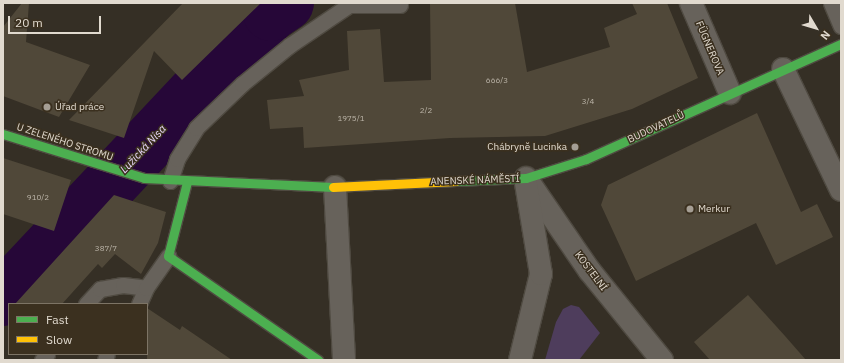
<!DOCTYPE html>
<meta charset="utf-8">
<style>
body{margin:0}
#map{position:relative;width:844px;height:363px;overflow:hidden;background:#352f25;font-family:"IBM Plex Sans",sans-serif}
div>[style]{position:absolute}
[style*='--x']{left:calc(var(--x)*1px);top:calc(var(--y)*1px);width:calc(var(--w)*1px);rotate:calc(var(--a)*1deg)}
.green>*{inset:0;background:#4e3d5c}
.river>*{height:56px;margin:-28px;padding:0 28px;transform-origin:28px;border-radius:28px;background:#260738}
.building>*{inset:0;background:#504839}
.roads{filter:drop-shadow(1px 0 #4f4a41) drop-shadow(-1px 0 #4f4a41) drop-shadow(0 1px #4f4a41) drop-shadow(0 -1px #4f4a41)}
.lane>*{height:15px;margin:-7.5px;padding:0 7.5px;transform-origin:7.5px;border-radius:7.5px;background:#67625b}
.street>*{height:22px;margin:-11px;padding:0 11px;transform-origin:11px;border-radius:11px;background:#67625b}
.fast>*{height:9px;margin:-4.5px;padding:0 4.5px;transform-origin:4.5px;border-radius:4.5px;background:#4caf50}
.slow>*{height:9px;margin:-4.5px;padding:0 4.5px;transform-origin:4.5px;border-radius:4.5px;background:#ffc107}
.dots>*{width:11px;height:11px;translate:-50% -50%;box-sizing:border-box;border:2px solid #3b301f;border-radius:50%}
span{translate:-50% -50%;white-space:nowrap;text-align:center;line-height:1.15;-webkit-text-stroke:3px #3b301f;paint-order:stroke}
.number-label{font-size:8px;color:#bdb6aa}
.number-label span{-webkit-text-stroke-width:0}
.street-label{font-size:10px;color:#e1dacf}
.poi-label{font-size:10px;color:#e1dacf}
.left{translate:0 -50%;text-align:left}
.right{translate:-100% -50%;text-align:right}
.water-label{font-size:11px;color:#e9d8fc;font-style:italic}
.frame{position:absolute;inset:0;border:4px solid #e1dacf;pointer-events:none}
.legend{position:absolute;left:8px;top:303px;width:140px;height:52px;box-sizing:border-box;background:#3b301f;border:1px solid #7d7465;margin:0;padding:5px 7px;list-style:none;font-size:12px;color:#e1dacf}
.legend li{display:flex;align-items:center;gap:8px;height:20px}
.legend b{width:20px;border:1px solid #7d7465}
.north{position:absolute;left:796px;top:8px;width:40px;height:40px;-webkit-text-stroke:3px #3b301f;paint-order:stroke;rotate:128deg;font-size:11px;font-weight:700;line-height:16px;text-align:center;color:#e1dacf}
.north::after{content:'';display:block;margin:auto;width:14px;height:18px;background:#e1dacf;clip-path:polygon(50% 0,100% 100%,50% 72%,0 100%)}
.scale{position:absolute;left:8px;top:16px;width:93px;height:18px;box-sizing:border-box;border:2px solid #e1dacf;border-top:0;padding-left:5px;font-size:12px;line-height:14px;white-space:nowrap;color:#e1dacf;-webkit-text-stroke:3px #3b301f;paint-order:stroke}
</style>
<div id="map">
<div class="green">
<div style="clip-path:polygon(571px 305px,579px 307px,600px 333px,579px 360px,545px 360px,556px 322px,563px 309px)"></div>
</div>
<div class="river">
<div style="--x:3;--y:298;--w:391;--a:-46.8"></div>
<div style="--x:271;--y:13;--w:18;--a:-34"></div>
</div>
<div class="building">
<div style="clip-path:polygon(22px 3px,29px 3px,26px 42px,90px 65px,59px 117px,3px 96px,3px 27px)"></div>
<div style="clip-path:polygon(183px 3px,261px 3px,182px 80px,154px 51px,124px 138px,69px 120px)"></div>
<div style="clip-path:polygon(430px 3px,515px 3px,527px 72px,610px 47px,604px 28px,637px 14px,632px 3px,667px 3px,698px 78px,632px 109px,545px 136px,450px 138px,304px 148px,303px 127px,270px 129px,267px 100px,304px 96px,299px 80px,349px 70px,347px 31px,380px 29px,384px 82px,431px 80px)"></div>
<div style="clip-path:polygon(757px 113px,801px 212px,817px 204px,833px 237px,776px 265px,756px 223px,636px 281px,601px 205px,608px 185px)"></div>
<div style="clip-path:polygon(3px 158px,71px 180px,54px 231px,3px 214px)"></div>
<div style="clip-path:polygon(114px 195px,166px 212px,158px 243px,141px 274px,115px 254px,102px 268px,98px 264px,62px 304px,15px 304px)"></div>
<div style="clip-path:polygon(748px 295px,785px 336px,806px 360px,710px 360px,694px 342px)"></div>
<div style="clip-path:polygon(147px 308px,180px 330px,182px 326px,232px 360px,147px 360px)"></div>
</div>
<div class="roads">
<div class="lane">
<div style="--x:831;--y:3;--w:25;--a:67"></div>
<div style="--x:351;--y:5;--w:49;--a:0"></div>
<div style="--x:170;--y:181;--w:23;--a:-72"></div>
<div style="--x:177;--y:159;--w:36;--a:-58"></div>
<div style="--x:196;--y:128;--w:64;--a:-43.7"></div>
<div style="--x:242;--y:84;--w:62;--a:-39.1"></div>
<div style="--x:290;--y:45;--w:75;--a:-34.1"></div>
<div style="--x:86;--y:304;--w:21;--a:-47"></div>
<div style="--x:100;--y:289;--w:23;--a:-10"></div>
<div style="--x:123;--y:285;--w:23;--a:7"></div>
<div style="--x:139;--y:304;--w:17;--a:-66"></div>
<div style="--x:146;--y:288;--w:39;--a:-55"></div>
<div style="--x:42;--y:360;--w:8;--a:-50"></div>
<div style="--x:105;--y:360;--w:6;--a:-72"></div>
</div>
<div class="street">
<div style="--x:691;--y:3;--w:98;--a:66.6"></div>
<div style="--x:783;--y:69;--w:134;--a:64.4"></div>
<div style="--x:526;--y:178;--w:112;--a:55.6"></div>
<div style="--x:589;--y:270;--w:116;--a:51"></div>
<div style="--x:335;--y:187;--w:173;--a:87"></div>
<div style="--x:520;--y:360;--w:89;--a:-76.3"></div>
<div style="--x:541;--y:274;--w:92;--a:-99.4"></div>
</div>
<div class="fast">
<div style="--x:3;--y:134;--w:148;--a:17.3"></div>
<div style="--x:144;--y:178;--w:189;--a:2.7"></div>
<div style="--x:456;--y:181;--w:70;--a:-2.5"></div>
<div style="--x:526;--y:178;--w:63;--a:-17.6"></div>
<div style="--x:586;--y:159;--w:280;--a:-24.3"></div>
<div style="--x:187;--y:182;--w:76;--a:104.4"></div>
<div style="--x:168;--y:256;--w:183;--a:34.7"></div>
</div>
<div class="slow">
<div style="--x:333;--y:187;--w:123;--a:-2.8"></div>
</div>
</div>
<div class="dots">
<div style="left:47px;top:107px;background:#a59e94"></div>
<div style="left:575px;top:147px;background:#a59e94"></div>
<div style="left:690px;top:209px;background:#a59e94"></div>
</div>
<div class="number-label">
<span style="left:497px;top:81px">666/3</span>
<span style="left:588px;top:102px">3/4</span>
<span style="left:426px;top:111px">2/2</span>
<span style="left:351px;top:119px">1975/1</span>
<span style="left:38px;top:198px">910/2</span>
<span style="left:106px;top:249px">387/7</span>
</div>
<div class="street-label">
<span style="left:710px;top:48px;rotate:67deg">FÜGNEROVA</span>
<span style="left:656px;top:127px;rotate:-25deg">BUDOVATELŮ</span>
<span style="left:65px;top:142px;rotate:18deg">U ZELENÉHO STROMU</span>
<span style="left:475px;top:180px;rotate:-2deg">ANENSKÉ NÁMĚSTÍ</span>
<span style="left:591px;top:271px;rotate:53deg">KOSTELNÍ</span>
</div>
<div class="poi-label">
<span class="left" style="left:55px;top:107px">Úřad práce</span>
<span class="right" style="left:567px;top:147px">Chábryně Lucinka</span>
<span class="left" style="left:698px;top:209px">Merkur</span>
</div>
<div class="water-label">
<span style="left:143px;top:149px;rotate:-47deg">Lužická Nisa</span>
</div>
<div class="frame"></div>
<ul class="legend">
<li><b style="height:5px;background:#4caf50"></b>Fast</li>
<li><b style="height:5px;background:#ffc107"></b>Slow</li>
</ul>
<div class="north">N</div>
<div class="scale">20 m</div>
</div>
